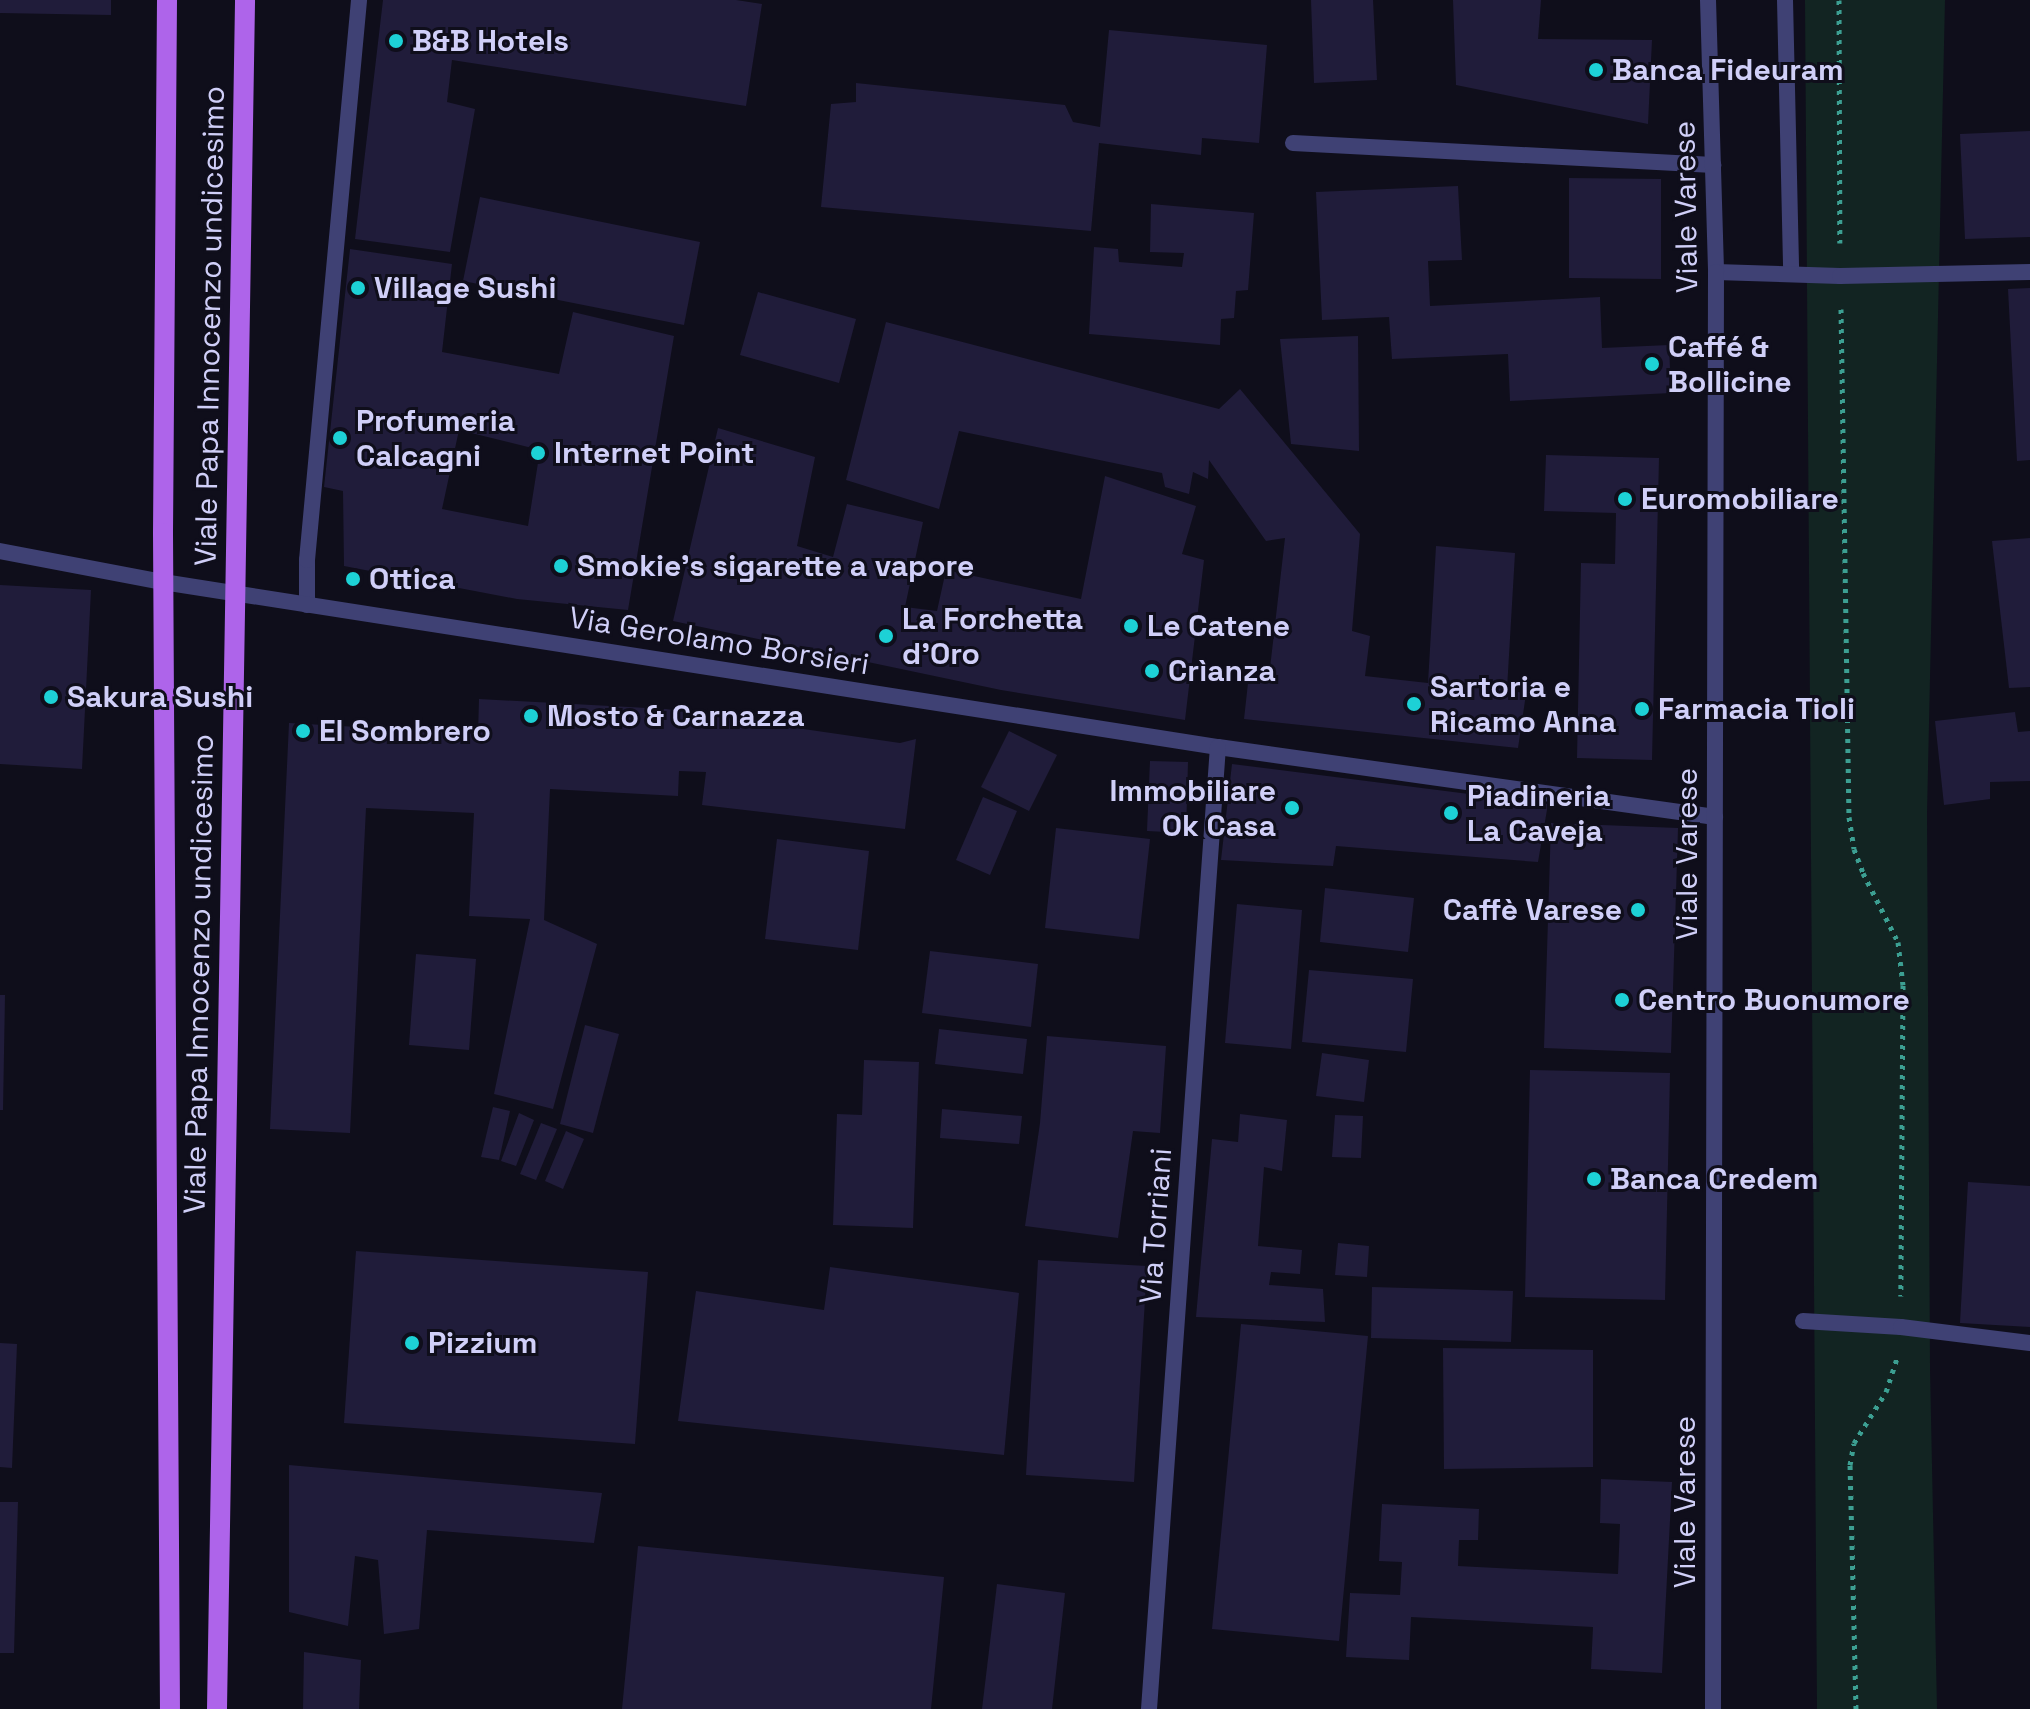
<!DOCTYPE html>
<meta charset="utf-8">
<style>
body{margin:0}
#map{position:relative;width:2030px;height:1709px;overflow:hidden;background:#0f0e1b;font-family:"Space Grotesk",sans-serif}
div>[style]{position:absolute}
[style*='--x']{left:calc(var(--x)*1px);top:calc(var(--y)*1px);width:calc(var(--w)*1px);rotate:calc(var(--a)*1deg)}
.green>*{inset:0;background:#122422}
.building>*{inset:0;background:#201c3a}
.path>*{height:5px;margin-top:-2.5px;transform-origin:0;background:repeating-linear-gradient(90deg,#3c9f92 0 4px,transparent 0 10px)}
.service>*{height:16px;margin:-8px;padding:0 8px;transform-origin:8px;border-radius:8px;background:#3f4174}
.pedestrian>*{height:16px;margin:-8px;padding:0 8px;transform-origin:8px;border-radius:8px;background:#3f4174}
.minor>*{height:16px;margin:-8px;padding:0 8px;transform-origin:8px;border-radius:8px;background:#3f4174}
.tertiary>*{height:16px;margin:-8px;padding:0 8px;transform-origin:8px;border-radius:8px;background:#3f4174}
.primary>*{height:20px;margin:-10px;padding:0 10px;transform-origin:10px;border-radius:10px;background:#ae64ea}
.dots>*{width:22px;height:22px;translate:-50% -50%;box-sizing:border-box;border:4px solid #0f0e1b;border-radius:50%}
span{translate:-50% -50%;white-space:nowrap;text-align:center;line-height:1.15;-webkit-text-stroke:6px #0f0e1b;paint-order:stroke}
.poi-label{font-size:30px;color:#d0cff8;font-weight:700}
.left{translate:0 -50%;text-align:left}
.right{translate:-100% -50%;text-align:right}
.street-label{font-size:30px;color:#d0cff8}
</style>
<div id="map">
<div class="green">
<div style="clip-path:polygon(1805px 0,1945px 0,1927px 814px,1930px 1368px,1937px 1709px,1817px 1709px)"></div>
</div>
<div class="building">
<div style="clip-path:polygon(0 0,111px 0,111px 15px,0 13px)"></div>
<div style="clip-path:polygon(383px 0,736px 0,762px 4px,746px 106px,452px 60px,447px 102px,475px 109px,450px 252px,355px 239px)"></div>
<div style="clip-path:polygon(1311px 0,1373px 0,1377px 80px,1314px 83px)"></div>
<div style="clip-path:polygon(1453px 0,1541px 0,1538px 39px,1652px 40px,1648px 124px,1456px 85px)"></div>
<div style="clip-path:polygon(1109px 30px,1267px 45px,1259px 143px,1202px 138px,1201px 155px,1099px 143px,1091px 231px,821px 207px,831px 104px,856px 102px,856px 83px,1065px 105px,1073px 122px,1100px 127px)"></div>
<div style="clip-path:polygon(2030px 131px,2030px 237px,1965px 239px,1960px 134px)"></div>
<div style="clip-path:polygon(1569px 178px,1661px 179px,1661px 279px,1569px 278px)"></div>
<div style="clip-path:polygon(1458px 186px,1462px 260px,1428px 261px,1430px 306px,1600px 297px,1602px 348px,1669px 345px,1671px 393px,1510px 401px,1508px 354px,1392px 359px,1389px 317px,1322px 320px,1316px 192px)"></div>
<div style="clip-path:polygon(480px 197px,700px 242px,684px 325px,463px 281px)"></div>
<div style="clip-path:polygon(1151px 204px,1254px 213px,1248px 290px,1236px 291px,1234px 318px,1221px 319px,1220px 345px,1089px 334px,1094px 247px,1118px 249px,1119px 262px,1182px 267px,1184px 253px,1150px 252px)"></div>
<div style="clip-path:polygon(evenodd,350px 249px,452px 264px,442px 352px,559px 374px,573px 312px,674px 336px,628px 610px,517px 599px,344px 566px,343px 491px,324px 487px,350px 249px,459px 430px,540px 450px,528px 526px,442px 509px,459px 430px)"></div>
<div style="clip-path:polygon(2030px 288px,2030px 460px,2017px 461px,2008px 289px)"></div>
<div style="clip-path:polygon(758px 292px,856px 319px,839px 383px,740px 355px)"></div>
<div style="clip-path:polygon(886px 322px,1219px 409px,1240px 389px,1360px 534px,1352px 631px,1370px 636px,1365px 676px,1428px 683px,1436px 546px,1515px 553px,1507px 689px,1526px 694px,1518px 748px,1244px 719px,1250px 665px,1270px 668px,1285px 538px,1266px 541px,1209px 460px,1208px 479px,1193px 472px,1189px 494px,1165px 487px,1162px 473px,959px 431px,939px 509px,846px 480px)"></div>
<div style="clip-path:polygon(1358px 336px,1359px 451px,1291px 444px,1280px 339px)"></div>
<div style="clip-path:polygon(718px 428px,815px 457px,797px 546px,833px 557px,847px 504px,923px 522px,905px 607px,937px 611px,946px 570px,1081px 599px,1105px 476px,1196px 506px,1182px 554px,1204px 560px,1185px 720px,1001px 690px,673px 621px)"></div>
<div style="clip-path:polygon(1546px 455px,1659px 458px,1652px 760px,1577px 758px,1581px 563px,1615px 564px,1616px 513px,1544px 511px)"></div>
<div style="clip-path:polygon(2030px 538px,2030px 687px,2009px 688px,1992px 541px)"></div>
<div style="clip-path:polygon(0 585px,91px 590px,82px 769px,0 764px)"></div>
<div style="clip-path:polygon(479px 699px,666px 709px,900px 743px,916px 739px,905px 829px,702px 805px,706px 772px,679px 771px,678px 796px,550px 789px,544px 920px,597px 944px,553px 1109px,494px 1094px,530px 919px,469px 916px,474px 813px,366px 808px,350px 1133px,270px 1129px,289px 723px,478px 734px)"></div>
<div style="clip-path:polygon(2015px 712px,2018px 732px,2030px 731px,2030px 781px,1990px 782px,1990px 799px,1944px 805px,1935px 721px)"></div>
<div style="clip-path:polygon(1009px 731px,1057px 755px,1029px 811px,981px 787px)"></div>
<div style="clip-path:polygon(1150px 761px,1188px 762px,1186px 833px,1147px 831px)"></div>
<div style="clip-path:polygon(1232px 764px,1548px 804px,1538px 862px,1336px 846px,1333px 866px,1221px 860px)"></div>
<div style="clip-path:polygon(983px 797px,1017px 811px,990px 875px,956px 860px)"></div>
<div style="clip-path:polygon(1551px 823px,1678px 828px,1671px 1053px,1544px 1048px)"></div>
<div style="clip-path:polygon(1056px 828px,1150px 839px,1139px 939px,1045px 928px)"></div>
<div style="clip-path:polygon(777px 839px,869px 851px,858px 950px,765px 939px)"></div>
<div style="clip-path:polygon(1325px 888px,1414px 898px,1408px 952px,1320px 942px)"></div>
<div style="clip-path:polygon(1237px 904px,1302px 910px,1291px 1049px,1225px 1043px)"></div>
<div style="clip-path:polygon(930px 951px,1038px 964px,1031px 1027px,922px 1013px)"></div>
<div style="clip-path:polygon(416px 954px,476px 959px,469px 1050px,409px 1045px)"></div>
<div style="clip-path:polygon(1309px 970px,1413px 979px,1406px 1052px,1302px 1042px)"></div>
<div style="clip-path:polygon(0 995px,5px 995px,3px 1110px,0 1110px)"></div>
<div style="clip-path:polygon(585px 1025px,619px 1034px,593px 1133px,560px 1124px)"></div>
<div style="clip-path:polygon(939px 1029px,1027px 1039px,1023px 1074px,935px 1064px)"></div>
<div style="clip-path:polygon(1047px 1036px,1166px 1046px,1160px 1133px,1133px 1131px,1118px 1238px,1025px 1226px,1040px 1123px)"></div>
<div style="clip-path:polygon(1322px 1053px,1369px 1060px,1364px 1102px,1316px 1096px)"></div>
<div style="clip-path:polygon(864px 1060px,919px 1062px,913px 1228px,833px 1225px,837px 1114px,862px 1115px)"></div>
<div style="clip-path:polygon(1530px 1070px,1670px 1073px,1665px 1300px,1525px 1297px)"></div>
<div style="clip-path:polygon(493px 1107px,510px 1111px,499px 1160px,481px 1157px)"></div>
<div style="clip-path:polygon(942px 1109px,1022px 1116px,1019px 1144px,940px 1138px)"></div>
<div style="clip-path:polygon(519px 1113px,534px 1120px,516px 1166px,501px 1161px)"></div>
<div style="clip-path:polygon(1240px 1114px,1287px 1120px,1282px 1171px,1264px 1167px,1258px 1246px,1302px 1250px,1300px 1274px,1271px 1272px,1269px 1285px,1323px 1289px,1325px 1322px,1196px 1317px,1212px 1139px,1238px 1142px)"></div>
<div style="clip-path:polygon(1335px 1115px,1363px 1116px,1361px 1158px,1332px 1157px)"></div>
<div style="clip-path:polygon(541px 1123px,557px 1129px,536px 1180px,520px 1174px)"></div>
<div style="clip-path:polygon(566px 1131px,584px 1139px,563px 1189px,545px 1181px)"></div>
<div style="clip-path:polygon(1968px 1182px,2030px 1186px,2030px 1327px,1960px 1323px)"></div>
<div style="clip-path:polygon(1338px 1243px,1369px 1246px,1367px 1277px,1335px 1275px)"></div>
<div style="clip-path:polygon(356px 1251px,648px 1272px,635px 1444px,344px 1423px)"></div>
<div style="clip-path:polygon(1038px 1260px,1147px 1266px,1134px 1482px,1026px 1475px)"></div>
<div style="clip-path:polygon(830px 1267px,1019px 1293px,1004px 1455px,678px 1421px,696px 1291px,824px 1310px)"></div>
<div style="clip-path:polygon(1372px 1287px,1513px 1291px,1511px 1342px,1371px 1338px)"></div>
<div style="clip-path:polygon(1241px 1324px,1368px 1336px,1339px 1641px,1212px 1629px)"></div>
<div style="clip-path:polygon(0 1343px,17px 1344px,12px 1468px,0 1467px)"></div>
<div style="clip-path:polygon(1443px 1348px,1593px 1350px,1593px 1467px,1444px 1469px)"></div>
<div style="clip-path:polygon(289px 1465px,602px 1493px,594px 1543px,427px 1530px,419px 1629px,384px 1634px,378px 1560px,355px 1556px,348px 1626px,289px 1612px)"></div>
<div style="clip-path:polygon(1601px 1479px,1672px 1482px,1662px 1673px,1591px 1669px,1593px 1627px,1411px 1617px,1409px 1660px,1346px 1657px,1350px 1593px,1400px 1595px,1402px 1562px,1379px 1561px,1382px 1504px,1479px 1509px,1478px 1540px,1459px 1540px,1458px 1566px,1618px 1574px,1620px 1524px,1600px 1523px)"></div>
<div style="clip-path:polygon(0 1502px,18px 1502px,14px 1653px,0 1653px)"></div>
<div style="clip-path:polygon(638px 1546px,944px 1577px,931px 1709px,622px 1709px)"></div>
<div style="clip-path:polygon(997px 1584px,1065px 1593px,1052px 1709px,982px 1709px)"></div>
<div style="clip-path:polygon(304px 1652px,361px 1660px,359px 1709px,303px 1709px)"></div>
</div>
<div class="path">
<div style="--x:1839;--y:0;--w:243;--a:89.8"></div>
<div style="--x:1841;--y:309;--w:508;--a:89.1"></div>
<div style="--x:1849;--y:817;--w:32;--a:81"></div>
<div style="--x:1854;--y:849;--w:26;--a:69"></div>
<div style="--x:1863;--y:873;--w:77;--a:63.1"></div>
<div style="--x:1898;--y:942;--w:43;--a:83.4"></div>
<div style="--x:1903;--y:985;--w:311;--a:90.4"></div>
<div style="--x:1856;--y:1709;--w:244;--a:-91.4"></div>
<div style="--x:1850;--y:1465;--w:22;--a:-80"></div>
<div style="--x:1854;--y:1443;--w:60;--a:-57.9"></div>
<div style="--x:1886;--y:1392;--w:36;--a:-72"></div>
</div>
<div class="service">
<div style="--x:1785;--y:0;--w:272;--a:88.7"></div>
<div style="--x:1293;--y:143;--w:421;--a:3"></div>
<div style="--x:307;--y:605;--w:45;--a:-90"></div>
<div style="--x:307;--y:560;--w:562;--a:-84.69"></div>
</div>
<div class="pedestrian">
<div style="--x:1803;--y:1321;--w:98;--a:3.5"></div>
<div style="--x:1901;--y:1327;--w:130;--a:7.1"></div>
</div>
<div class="minor">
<div style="--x:1716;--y:272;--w:124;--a:1.8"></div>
<div style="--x:1840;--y:276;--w:190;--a:-1.2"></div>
<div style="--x:0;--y:551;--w:166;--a:10.8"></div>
<div style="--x:163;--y:582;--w:1068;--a:8.89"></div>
<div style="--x:1218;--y:747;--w:502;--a:8.02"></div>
<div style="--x:1149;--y:1709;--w:964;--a:-85.9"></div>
</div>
<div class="tertiary">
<div style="--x:1708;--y:0;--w:272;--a:88.3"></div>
<div style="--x:1716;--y:272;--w:1437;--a:90.12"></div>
</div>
<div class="primary">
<div style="--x:167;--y:0;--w:533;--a:90.43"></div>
<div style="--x:163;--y:533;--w:1176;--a:89.66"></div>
<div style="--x:217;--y:1709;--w:1709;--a:-89.06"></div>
</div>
<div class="dots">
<div style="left:396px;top:41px;background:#1dd1d6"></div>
<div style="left:1596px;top:70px;background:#1dd1d6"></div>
<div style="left:358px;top:288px;background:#1dd1d6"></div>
<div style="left:1652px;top:364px;background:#1dd1d6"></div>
<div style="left:340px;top:438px;background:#1dd1d6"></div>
<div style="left:538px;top:453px;background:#1dd1d6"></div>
<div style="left:1625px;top:499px;background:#1dd1d6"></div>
<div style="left:561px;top:566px;background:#1dd1d6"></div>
<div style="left:353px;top:579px;background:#1dd1d6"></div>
<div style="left:1131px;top:626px;background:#1dd1d6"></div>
<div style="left:886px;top:636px;background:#1dd1d6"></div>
<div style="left:1152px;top:671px;background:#1dd1d6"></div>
<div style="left:51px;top:697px;background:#1dd1d6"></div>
<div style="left:1414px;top:704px;background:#1dd1d6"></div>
<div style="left:1642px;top:709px;background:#1dd1d6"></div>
<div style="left:531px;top:716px;background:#1dd1d6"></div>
<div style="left:303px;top:731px;background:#1dd1d6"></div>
<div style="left:1292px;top:808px;background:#1dd1d6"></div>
<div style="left:1451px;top:813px;background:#1dd1d6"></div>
<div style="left:1638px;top:910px;background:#1dd1d6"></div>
<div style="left:1622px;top:1000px;background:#1dd1d6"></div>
<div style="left:1594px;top:1179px;background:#1dd1d6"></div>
<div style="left:412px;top:1343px;background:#1dd1d6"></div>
</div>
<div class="poi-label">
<span class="left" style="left:412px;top:41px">B&amp;B Hotels</span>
<span class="left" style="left:1612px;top:70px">Banca Fideuram</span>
<span class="left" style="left:374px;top:288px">Village Sushi</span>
<span class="left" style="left:1668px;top:364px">Caffé &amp;<br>Bollicine</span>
<span class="left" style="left:356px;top:438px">Profumeria<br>Calcagni</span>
<span class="left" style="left:554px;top:453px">Internet Point</span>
<span class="left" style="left:1641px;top:499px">Euromobiliare</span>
<span class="left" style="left:577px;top:566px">Smokie's sigarette a vapore</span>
<span class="left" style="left:369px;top:579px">Ottica</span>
<span class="left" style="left:902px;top:636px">La Forchetta<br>d'Oro</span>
<span class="left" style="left:1147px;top:626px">Le Catene</span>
<span class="left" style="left:1168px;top:671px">Crìanza</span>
<span class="left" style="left:1430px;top:704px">Sartoria e<br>Ricamo Anna</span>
<span class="left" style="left:67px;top:697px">Sakura Sushi</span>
<span class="left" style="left:1658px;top:709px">Farmacia Tioli</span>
<span class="left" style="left:547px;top:716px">Mosto &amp; Carnazza</span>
<span class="left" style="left:319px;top:731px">El Sombrero</span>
<span class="right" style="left:1276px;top:808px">Immobiliare<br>Ok Casa</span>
<span class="left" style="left:1467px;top:813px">Piadineria<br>La Caveja</span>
<span class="right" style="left:1622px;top:910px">Caffè Varese</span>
<span class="left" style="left:1638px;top:1000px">Centro Buonumore</span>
<span class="left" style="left:1610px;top:1179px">Banca Credem</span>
<span class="left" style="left:428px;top:1343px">Pizzium</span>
</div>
<div class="street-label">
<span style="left:1686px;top:207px;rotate:-91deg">Viale Varese</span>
<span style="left:210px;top:326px;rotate:-89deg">Viale Papa Innocenzo undicesimo</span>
<span style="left:719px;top:641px;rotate:9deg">Via Gerolamo Borsieri</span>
<span style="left:1687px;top:854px;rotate:-90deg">Viale Varese</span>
<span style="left:199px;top:974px;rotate:-89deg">Viale Papa Innocenzo undicesimo</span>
<span style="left:1156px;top:1226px;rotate:-86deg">Via Torriani</span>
<span style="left:1685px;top:1502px;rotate:-90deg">Viale Varese</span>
</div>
</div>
